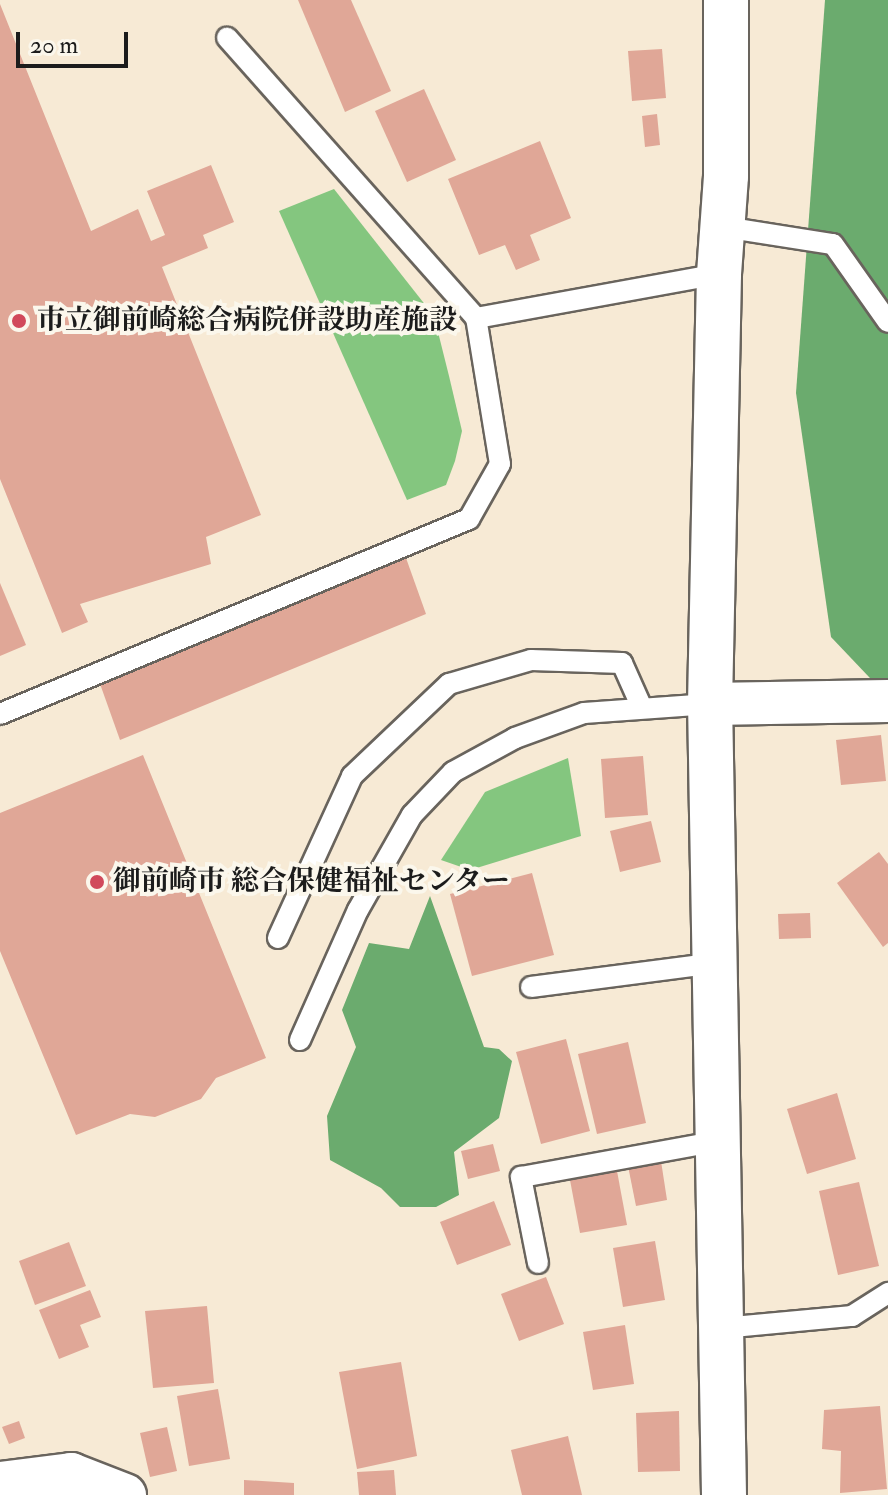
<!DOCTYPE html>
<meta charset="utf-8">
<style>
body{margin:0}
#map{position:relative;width:888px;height:1495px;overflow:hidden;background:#f7ead5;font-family:"IM FELL Double Pica","Noto Serif JP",serif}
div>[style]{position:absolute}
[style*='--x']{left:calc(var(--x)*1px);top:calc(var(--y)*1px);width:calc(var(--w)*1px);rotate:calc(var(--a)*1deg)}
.green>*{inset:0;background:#84c67f}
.forest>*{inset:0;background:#6bab6e}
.building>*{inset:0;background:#e0a797}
.roads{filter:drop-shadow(2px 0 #69645d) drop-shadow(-2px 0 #69645d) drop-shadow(0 2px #69645d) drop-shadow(0 -2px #69645d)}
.lane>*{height:20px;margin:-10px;padding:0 10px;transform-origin:10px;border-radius:10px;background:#fff}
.street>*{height:42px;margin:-21px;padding:0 21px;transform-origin:21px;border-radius:21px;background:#fff}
.secondary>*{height:44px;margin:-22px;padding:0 22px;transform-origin:22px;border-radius:22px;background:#fff}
.dots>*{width:22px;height:22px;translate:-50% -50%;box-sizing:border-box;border:4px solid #fbf7ec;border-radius:50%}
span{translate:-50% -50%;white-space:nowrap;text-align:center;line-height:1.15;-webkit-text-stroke:8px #fbf7ec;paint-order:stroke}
.poi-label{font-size:28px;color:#1c1c1c;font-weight:700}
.left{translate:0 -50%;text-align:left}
.scale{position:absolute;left:16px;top:32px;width:112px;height:36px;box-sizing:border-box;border:4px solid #1c1c1c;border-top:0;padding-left:10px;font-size:24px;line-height:28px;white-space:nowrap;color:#1c1c1c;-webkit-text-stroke:6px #fbf7ec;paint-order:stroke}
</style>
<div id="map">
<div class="green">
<div style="clip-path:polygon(334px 189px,434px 316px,449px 376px,462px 431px,455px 461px,446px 485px,407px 500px,279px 211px)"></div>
<div style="clip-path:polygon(568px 758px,581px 836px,470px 870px,441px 860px,485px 792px)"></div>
</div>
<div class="forest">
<div style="clip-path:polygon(825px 0,888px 0,888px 697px,831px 637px,796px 393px)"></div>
<div style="clip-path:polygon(430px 896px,484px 1047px,499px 1049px,512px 1061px,499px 1118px,454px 1152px,459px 1195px,436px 1207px,400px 1207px,381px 1188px,330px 1160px,327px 1116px,356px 1047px,342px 1010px,369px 943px,409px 949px)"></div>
</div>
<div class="building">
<div style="clip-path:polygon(298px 0,351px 0,391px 91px,345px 112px)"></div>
<div style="clip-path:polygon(0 4px,91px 231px,138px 209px,151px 241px,165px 235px,147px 191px,211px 165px,234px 222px,203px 235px,208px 248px,162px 267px,261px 515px,206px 537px,211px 564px,80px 604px,88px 622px,62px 633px,0 479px)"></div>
<div style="clip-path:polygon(662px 49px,666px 98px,632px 101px,628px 51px)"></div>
<div style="clip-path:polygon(424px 89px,456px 160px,407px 182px,375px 111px)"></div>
<div style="clip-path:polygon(657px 114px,660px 145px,645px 147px,642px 116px)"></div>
<div style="clip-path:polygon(540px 141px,571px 218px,530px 235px,540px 260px,516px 270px,505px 245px,479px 255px,448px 179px)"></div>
<div style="clip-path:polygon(406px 558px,426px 614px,120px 740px,99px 681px)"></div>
<div style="clip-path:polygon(0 583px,26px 645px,0 656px)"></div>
<div style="clip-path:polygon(881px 735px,886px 781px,841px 785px,836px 740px)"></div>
<div style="clip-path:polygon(143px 755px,266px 1058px,216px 1078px,201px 1099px,155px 1117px,130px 1114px,76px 1135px,0 951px,0 813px)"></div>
<div style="clip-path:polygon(643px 756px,648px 815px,605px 818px,601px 759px)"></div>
<div style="clip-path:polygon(651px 821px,661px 862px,620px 872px,610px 831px)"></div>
<div style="clip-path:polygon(879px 852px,888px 864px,888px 943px,883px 947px,837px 883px)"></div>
<div style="clip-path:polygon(532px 873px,554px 955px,472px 976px,450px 894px)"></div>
<div style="clip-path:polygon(810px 913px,811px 938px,779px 939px,778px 914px)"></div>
<div style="clip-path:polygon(566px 1039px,590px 1131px,541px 1144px,516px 1052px)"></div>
<div style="clip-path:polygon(628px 1042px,646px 1123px,597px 1134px,578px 1054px)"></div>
<div style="clip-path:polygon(837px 1093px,856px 1159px,807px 1174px,787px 1109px)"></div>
<div style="clip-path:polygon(493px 1144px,500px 1171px,468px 1179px,461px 1151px)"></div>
<div style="clip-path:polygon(661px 1161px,667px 1200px,636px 1206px,628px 1166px)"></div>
<div style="clip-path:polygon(617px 1171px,627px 1225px,580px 1233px,570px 1180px)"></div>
<div style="clip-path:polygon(859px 1182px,879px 1266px,838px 1275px,819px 1191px)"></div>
<div style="clip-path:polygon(494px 1201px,511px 1245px,457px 1265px,440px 1222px)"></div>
<div style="clip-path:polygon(655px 1241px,665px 1300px,623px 1307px,613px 1248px)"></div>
<div style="clip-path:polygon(69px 1242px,86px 1286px,35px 1305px,19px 1261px)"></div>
<div style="clip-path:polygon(546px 1277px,564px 1324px,519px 1341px,501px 1294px)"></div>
<div style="clip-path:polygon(90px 1290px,101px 1317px,80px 1325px,89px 1347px,59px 1359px,39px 1310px)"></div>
<div style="clip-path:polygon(207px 1306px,214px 1383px,153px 1388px,145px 1311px)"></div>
<div style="clip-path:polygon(625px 1325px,634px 1384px,593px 1390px,583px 1332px)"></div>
<div style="clip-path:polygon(401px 1362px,417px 1456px,357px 1469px,339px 1372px)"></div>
<div style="clip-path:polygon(218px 1389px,230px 1459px,189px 1466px,177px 1396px)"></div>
<div style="clip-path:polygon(880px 1406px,887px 1489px,840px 1493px,841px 1451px,822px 1449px,824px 1410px)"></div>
<div style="clip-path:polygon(679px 1411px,680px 1471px,638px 1472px,636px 1413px)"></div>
<div style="clip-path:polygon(19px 1421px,25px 1438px,9px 1444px,2px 1427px)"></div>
<div style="clip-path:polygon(167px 1427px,177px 1471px,150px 1477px,140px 1433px)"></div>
<div style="clip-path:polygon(568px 1436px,582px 1495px,522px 1495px,511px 1450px)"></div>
<div style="clip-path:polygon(394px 1470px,396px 1495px,359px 1495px,357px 1472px)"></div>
<div style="clip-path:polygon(244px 1480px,294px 1483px,294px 1495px,244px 1495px)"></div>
</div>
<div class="roads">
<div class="lane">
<div style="--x:724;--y:227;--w:110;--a:8.9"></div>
<div style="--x:833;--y:244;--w:95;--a:54.8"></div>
<div style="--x:476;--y:318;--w:247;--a:-10.3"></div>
<div style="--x:0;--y:714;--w:508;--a:-22.58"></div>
<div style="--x:469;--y:519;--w:63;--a:-60.6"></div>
<div style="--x:500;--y:464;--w:148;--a:-99.3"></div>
<div style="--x:476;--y:318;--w:375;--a:-131.6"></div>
<div style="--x:278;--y:938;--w:178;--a:-65.4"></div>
<div style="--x:352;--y:776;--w:134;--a:-43.5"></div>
<div style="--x:449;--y:684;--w:85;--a:-16.3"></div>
<div style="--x:531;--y:660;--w:91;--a:1.9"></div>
<div style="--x:622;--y:663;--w:49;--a:66"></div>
<div style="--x:531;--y:987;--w:187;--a:-7.4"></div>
<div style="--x:300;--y:1040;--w:142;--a:-66"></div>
<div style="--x:358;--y:910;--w:109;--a:-60.4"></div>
<div style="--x:412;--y:815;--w:59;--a:-46.4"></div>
<div style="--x:453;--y:772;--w:71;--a:-28.7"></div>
<div style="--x:515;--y:738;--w:73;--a:-19.9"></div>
<div style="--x:584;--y:713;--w:126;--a:-4.1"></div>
<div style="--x:538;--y:1263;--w:88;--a:-101.2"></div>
<div style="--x:521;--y:1177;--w:201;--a:-10.3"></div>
<div style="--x:722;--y:1328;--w:131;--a:-5.3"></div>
<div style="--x:852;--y:1316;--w:43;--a:-32.6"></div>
</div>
<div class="street">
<div style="--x:710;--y:704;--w:178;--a:-1"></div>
<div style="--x:0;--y:1483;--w:72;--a:-7.2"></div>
<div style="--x:71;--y:1474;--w:58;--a:21.3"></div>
</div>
<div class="secondary">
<div style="--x:724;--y:1495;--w:791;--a:-91.01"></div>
<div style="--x:710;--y:704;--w:430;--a:-88.8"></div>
<div style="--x:719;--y:274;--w:98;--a:-85.9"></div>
<div style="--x:726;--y:176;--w:176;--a:-90"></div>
</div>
</div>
<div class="dots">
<div style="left:19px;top:321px;background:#d1495b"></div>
<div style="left:97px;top:882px;background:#d1495b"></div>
</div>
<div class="poi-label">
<span class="left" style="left:37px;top:321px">市立御前崎総合病院併設助産施設</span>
<span class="left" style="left:113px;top:882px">御前崎市 総合保健福祉センター</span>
</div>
<div class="scale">20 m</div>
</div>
